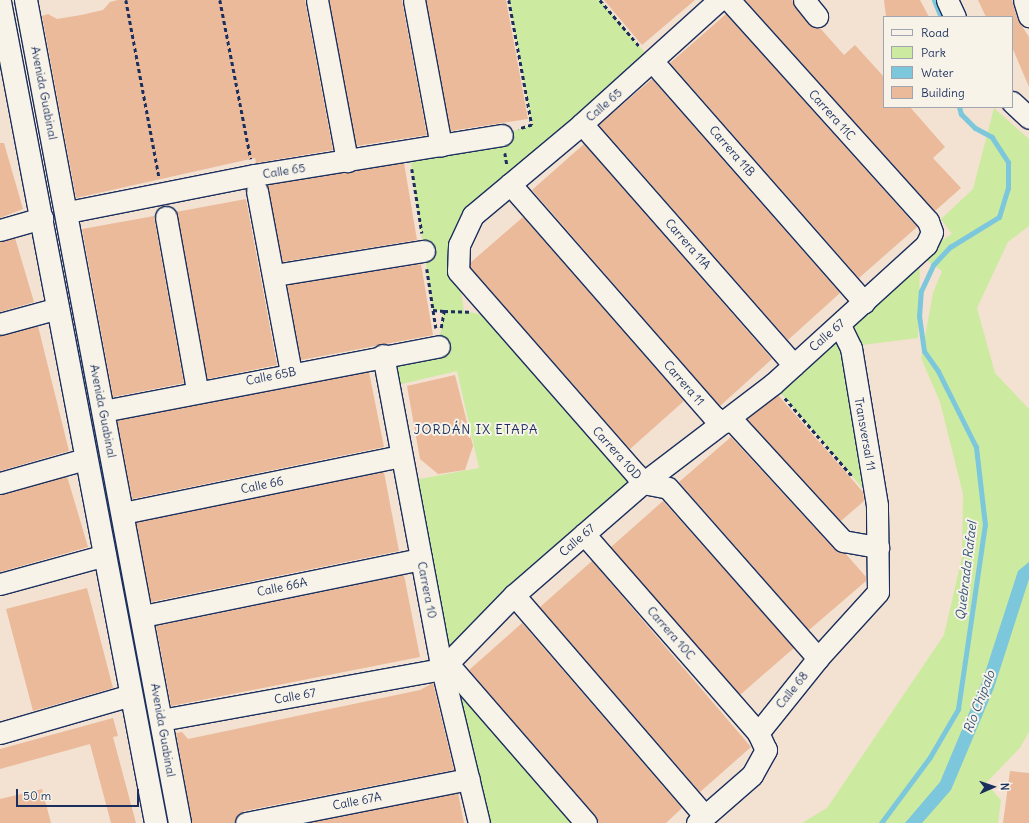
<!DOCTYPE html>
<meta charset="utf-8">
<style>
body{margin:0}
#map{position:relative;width:1029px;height:823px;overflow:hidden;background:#f3e2d1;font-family:Delius,sans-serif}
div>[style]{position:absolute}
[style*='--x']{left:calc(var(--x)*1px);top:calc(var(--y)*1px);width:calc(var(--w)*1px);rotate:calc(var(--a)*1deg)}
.green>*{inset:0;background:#cdeaa1}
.water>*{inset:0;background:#7cc7db}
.stream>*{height:5px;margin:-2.5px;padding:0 2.5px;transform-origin:2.5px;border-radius:2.5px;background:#7cc7db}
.building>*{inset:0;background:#eaba9b}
.path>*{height:2.5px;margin-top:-1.25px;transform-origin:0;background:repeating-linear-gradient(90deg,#1b2f5e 0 4px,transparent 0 7px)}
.roads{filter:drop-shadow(1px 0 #1b2f5e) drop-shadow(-1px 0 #1b2f5e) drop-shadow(0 1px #1b2f5e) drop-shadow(0 -1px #1b2f5e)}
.minor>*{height:21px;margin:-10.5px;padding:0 10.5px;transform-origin:10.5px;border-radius:10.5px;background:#f7f3e8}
.major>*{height:22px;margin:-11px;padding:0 11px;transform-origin:11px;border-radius:11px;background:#f7f3e8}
span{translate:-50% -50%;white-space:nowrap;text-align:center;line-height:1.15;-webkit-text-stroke:4px #f7f3e8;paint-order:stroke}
.street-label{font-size:12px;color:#1b2f5e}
.neighbourhood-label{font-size:13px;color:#1b2f5e;letter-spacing:1px}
.water-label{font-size:13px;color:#33557d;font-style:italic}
.legend{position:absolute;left:883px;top:16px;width:130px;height:92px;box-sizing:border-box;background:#f7f3e8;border:1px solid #9fa5b1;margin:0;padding:5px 7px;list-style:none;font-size:12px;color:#1b2f5e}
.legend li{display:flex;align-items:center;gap:8px;height:20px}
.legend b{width:20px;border:1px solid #9fa5b1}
.north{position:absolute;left:973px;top:767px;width:40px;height:40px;-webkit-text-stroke:3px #f7f3e8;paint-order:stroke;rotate:88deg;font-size:11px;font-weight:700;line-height:16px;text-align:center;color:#1b2f5e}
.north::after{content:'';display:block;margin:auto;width:14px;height:18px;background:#1b2f5e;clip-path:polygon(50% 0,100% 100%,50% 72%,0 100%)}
.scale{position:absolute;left:16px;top:789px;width:123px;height:18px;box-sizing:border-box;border:2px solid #1b2f5e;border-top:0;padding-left:5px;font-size:12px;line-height:14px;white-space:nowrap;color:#1b2f5e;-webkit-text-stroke:3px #f7f3e8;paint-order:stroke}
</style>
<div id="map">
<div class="green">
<div style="clip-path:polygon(509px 0,600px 0,653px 62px,473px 215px,458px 271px,464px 311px,497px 318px,643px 483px,447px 663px,586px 823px,479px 823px,408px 481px,479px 468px,457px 371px,389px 387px,383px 355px,439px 346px,443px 311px,433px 310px,409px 152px,502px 135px,532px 125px)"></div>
<div style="clip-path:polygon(994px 108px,1029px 139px,1029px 226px,1008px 242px,977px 308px,995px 373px,1029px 409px,1029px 732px,1020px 748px,986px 783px,1001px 800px,998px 823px,802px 823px,827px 808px,944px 635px,962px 557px,963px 494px,940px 402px,921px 358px,933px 293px,942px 271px,919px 255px,952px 234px,941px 219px,973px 189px)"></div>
<div style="clip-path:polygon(920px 264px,918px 338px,854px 346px,846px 332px)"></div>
<div style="clip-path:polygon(840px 325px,877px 505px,773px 384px)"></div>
</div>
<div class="water">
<div style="clip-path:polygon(1029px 562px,1029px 579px,994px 688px,951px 790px,922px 823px,905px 823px,940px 782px,982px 682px,1018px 571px)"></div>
</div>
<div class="stream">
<div style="--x:934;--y:0;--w:18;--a:68"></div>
<div style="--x:881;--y:823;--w:82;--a:-53.4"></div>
<div style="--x:930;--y:757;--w:56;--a:-59.7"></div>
<div style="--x:958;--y:709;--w:186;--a:-81.7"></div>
<div style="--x:985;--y:525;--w:79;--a:-96.6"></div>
<div style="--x:976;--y:447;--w:85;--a:-116.6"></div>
<div style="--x:938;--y:371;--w:24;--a:-125"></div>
<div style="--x:924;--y:351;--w:34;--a:-98"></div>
<div style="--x:919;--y:317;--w:26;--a:-86"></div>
<div style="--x:921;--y:291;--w:29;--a:-65"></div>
<div style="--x:933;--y:265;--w:25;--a:-47"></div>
<div style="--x:950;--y:247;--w:57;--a:-31.5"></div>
<div style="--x:999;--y:217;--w:30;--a:-73"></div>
<div style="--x:1008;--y:188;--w:26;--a:-90"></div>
<div style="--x:1008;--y:162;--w:30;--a:-123"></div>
<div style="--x:992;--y:137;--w:19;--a:-152"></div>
<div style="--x:975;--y:128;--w:20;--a:-135"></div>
<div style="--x:961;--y:114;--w:7;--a:-106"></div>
</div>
<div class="building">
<div style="clip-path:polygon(118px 0,305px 0,333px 150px,256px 163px,255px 158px,76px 198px,42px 16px,48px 14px,57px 19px,81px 15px,103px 10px,110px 2px)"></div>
<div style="clip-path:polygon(329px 0,402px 0,427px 135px,356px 146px)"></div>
<div style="clip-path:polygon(426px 0,506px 0,528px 119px,450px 131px)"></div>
<div style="clip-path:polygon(604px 0,695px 0,642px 45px)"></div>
<div style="clip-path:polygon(745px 0,792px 0,808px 24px,820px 28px,844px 55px,855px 45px,884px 77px,884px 107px,910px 107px,945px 147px,933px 158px,961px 188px,935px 211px)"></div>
<div style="clip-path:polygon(884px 0,920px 0,929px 17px,886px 17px)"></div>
<div style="clip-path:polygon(978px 0,1012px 0,1018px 20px,1029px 37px,1029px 87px,1012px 47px,1012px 17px,986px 17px)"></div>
<div style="clip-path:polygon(726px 14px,917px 227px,859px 278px,670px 63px)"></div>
<div style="clip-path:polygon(652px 79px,840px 293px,788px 340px,599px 125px)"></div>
<div style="clip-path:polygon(0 143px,4px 143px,23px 209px,0 218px)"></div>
<div style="clip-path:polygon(584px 144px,772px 359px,720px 406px,532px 190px)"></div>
<div style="clip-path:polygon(404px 163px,417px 240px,282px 262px,267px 185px)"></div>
<div style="clip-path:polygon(246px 199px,277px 365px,207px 379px,176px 212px)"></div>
<div style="clip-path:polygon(154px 216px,184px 383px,113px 397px,82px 229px)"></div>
<div style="clip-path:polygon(523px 217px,684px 401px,630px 449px,470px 267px,470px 263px)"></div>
<div style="clip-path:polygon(15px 238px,34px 302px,0 312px,0 242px)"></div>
<div style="clip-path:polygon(421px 264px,433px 335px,301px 360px,287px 285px)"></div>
<div style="clip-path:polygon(38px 326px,69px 451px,0 471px,0 336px)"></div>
<div style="clip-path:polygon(369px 372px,384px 447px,132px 499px,117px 420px)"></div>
<div style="clip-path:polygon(455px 375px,473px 446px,465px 470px,438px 474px,420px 459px,407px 386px)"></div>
<div style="clip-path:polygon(778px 395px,863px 492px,864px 501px,841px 521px,747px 419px)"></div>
<div style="clip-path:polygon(731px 437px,834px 549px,846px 554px,866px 577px,866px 581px,809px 630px,679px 482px)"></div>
<div style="clip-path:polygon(384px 472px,399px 551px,151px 602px,136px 522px)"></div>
<div style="clip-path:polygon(67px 476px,88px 547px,0 572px,0 495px)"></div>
<div style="clip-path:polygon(663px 501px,794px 648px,740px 695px,611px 547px)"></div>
<div style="clip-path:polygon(592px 561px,751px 747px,700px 792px,540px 607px)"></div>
<div style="clip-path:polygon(404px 575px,420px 657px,171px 706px,156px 626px)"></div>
<div style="clip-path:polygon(87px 588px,113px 688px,33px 711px,6px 609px)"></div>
<div style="clip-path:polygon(522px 623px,682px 808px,666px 823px,598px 823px,595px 815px,469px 670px)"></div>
<div style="clip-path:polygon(433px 683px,454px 770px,244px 811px,234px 823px,192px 823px,176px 733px,182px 732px,188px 739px,420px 690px)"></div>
<div style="clip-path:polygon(113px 718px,118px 736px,113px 737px,136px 823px,111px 823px,90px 744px,0 769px,0 749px)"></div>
<div style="clip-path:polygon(1010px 771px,1029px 773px,1029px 823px,1003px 823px)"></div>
<div style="clip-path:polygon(42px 789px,51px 823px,0 823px,0 799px)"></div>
<div style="clip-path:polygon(458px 793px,464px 823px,308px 823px)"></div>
</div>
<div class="path">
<div style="--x:126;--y:0;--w:179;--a:79.4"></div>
<div style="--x:220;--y:0;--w:162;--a:79"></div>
<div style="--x:509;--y:0;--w:127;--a:79.6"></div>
<div style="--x:532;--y:125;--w:14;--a:163"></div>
<div style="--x:600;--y:0;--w:62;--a:49.6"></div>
<div style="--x:505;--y:153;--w:11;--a:80"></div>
<div style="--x:412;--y:169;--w:65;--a:81.1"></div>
<div style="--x:427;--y:269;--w:60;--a:81.3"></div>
<div style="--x:433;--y:310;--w:11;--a:5"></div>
<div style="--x:441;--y:328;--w:17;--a:-80"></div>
<div style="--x:444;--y:311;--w:25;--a:2"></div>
<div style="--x:785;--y:398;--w:104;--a:49.3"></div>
</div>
<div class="roads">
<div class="minor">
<div style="--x:317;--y:0;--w:164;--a:79.4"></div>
<div style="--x:414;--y:0;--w:148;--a:79.5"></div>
<div style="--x:719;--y:0;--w:185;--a:137.9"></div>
<div style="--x:582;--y:124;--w:142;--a:140.1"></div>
<div style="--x:473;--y:215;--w:33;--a:115"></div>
<div style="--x:459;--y:245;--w:26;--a:92"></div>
<div style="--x:458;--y:271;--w:270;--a:48.8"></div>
<div style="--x:636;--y:474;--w:11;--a:52"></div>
<div style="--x:643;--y:483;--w:25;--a:11"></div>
<div style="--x:668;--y:488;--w:227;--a:48.6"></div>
<div style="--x:804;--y:0;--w:21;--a:51"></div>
<div style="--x:947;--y:0;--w:19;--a:65"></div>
<div style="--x:1024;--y:0;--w:17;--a:73"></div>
<div style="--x:653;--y:62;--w:320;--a:48.7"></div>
<div style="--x:1012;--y:102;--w:23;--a:43"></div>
<div style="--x:582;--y:124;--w:321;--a:48.7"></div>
<div style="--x:510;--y:184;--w:308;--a:48.8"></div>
<div style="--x:713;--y:416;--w:11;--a:34"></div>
<div style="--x:722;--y:422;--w:11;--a:-5"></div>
<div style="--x:733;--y:421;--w:163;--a:47.5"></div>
<div style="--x:843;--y:541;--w:36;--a:10"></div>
<div style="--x:257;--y:191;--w:184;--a:79.4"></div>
<div style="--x:68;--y:212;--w:191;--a:-11.2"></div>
<div style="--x:255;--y:175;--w:250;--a:-9.2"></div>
<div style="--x:166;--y:217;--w:176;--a:79.8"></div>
<div style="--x:0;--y:230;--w:44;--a:-15.9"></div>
<div style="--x:275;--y:275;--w:151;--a:-9.2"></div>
<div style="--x:0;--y:324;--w:60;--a:-15.4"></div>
<div style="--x:383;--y:355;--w:319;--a:79.4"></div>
<div style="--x:442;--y:669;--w:158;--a:76.5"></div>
<div style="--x:103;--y:411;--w:342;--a:-10.9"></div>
<div style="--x:0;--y:483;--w:88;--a:-15.8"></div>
<div style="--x:123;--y:513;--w:284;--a:-11.6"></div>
<div style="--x:584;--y:534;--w:264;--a:48.8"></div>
<div style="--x:0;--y:584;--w:109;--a:-15.4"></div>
<div style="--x:514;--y:595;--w:292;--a:49.2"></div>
<div style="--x:143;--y:616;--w:284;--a:-11.6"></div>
<div style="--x:447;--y:663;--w:212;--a:49"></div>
<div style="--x:161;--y:720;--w:286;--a:-10.3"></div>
<div style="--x:442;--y:669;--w:103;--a:-45.8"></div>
<div style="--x:514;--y:595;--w:171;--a:-41"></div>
<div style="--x:643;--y:483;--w:163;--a:-37.3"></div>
<div style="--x:773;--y:384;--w:207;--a:-42.3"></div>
<div style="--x:926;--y:245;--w:14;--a:-65"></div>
<div style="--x:932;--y:232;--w:12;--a:-110"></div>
<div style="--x:928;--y:221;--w:297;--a:-132"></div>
<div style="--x:0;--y:733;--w:136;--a:-16.2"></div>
<div style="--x:246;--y:823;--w:227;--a:-11.2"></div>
<div style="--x:697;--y:823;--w:73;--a:-41.1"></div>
<div style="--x:752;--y:775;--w:29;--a:-61"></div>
<div style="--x:766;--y:750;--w:19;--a:-115"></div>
<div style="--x:758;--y:733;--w:96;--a:-51.3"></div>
<div style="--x:818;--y:658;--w:89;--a:-47.7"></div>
<div style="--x:878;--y:592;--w:87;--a:-90.7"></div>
<div style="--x:877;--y:505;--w:159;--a:-99.4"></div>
<div style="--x:851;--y:348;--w:25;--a:-116"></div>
</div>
<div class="major">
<div style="--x:26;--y:0;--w:837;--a:79.4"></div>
<div style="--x:0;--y:2;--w:836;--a:79.24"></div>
</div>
</div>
<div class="street-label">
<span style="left:44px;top:93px;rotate:79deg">Avenida Guabinal</span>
<span style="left:604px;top:105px;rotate:-41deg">Calle 65</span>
<span style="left:832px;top:115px;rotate:48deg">Carrera 11C</span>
<span style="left:732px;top:151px;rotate:49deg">Carrera 11B</span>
<span style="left:284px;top:171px;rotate:-9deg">Calle 65</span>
<span style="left:688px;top:244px;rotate:49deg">Carrera 11A</span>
<span style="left:827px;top:335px;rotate:-41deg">Calle 67</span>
<span style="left:271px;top:376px;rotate:-11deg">Calle 65B</span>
<span style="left:684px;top:383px;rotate:49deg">Carrera 11</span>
<span style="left:103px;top:411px;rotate:79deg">Avenida Guabinal</span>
<span style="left:865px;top:434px;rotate:80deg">Transversal 11</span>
<span style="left:617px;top:453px;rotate:48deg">Carrera 10D</span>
<span style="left:262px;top:485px;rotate:-12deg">Calle 66</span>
<span style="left:577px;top:540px;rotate:-41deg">Calle 67</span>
<span style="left:282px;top:587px;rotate:-12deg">Calle 66A</span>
<span style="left:427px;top:590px;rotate:79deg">Carrera 10</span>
<span style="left:671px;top:633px;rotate:49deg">Carrera 10C</span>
<span style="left:792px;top:690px;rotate:-51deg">Calle 68</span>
<span style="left:295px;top:696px;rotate:-10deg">Calle 67</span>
<span style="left:163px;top:730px;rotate:80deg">Avenida Guabinal</span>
<span style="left:357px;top:801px;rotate:-11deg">Calle 67A</span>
</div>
<div class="neighbourhood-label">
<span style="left:476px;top:430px">JORDÁN IX ETAPA</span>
</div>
<div class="water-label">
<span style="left:967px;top:571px;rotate:-83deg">Quebrada Rafael</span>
<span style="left:980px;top:702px;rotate:-69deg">Río Chipalo</span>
</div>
<ul class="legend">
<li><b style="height:5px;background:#f7f3e8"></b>Road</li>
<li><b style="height:11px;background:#cdeaa1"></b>Park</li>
<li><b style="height:11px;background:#7cc7db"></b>Water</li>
<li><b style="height:11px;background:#eaba9b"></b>Building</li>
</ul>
<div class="north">N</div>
<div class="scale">50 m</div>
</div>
